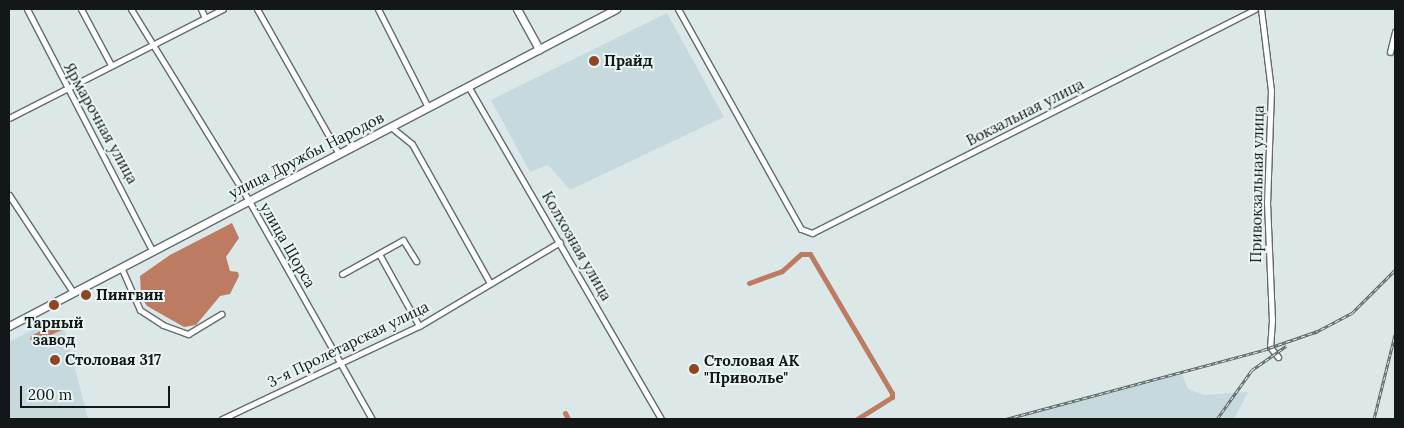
<!DOCTYPE html>
<meta charset="utf-8">
<style>
body{margin:0}
#map{position:relative;width:1404px;height:428px;overflow:hidden;background:#dce7e8;font-family:Lora,serif}
div>[style]{position:absolute}
[style*='--x']{left:calc(var(--x)*1px);top:calc(var(--y)*1px);width:calc(var(--w)*1px);rotate:calc(var(--a)*1deg)}
.built>*{inset:0;background:#c6dadd}
.water>*{inset:0;background:#bd7c61}
.canal>*{height:5px;margin:-2.5px;padding:0 2.5px;transform-origin:2.5px;border-radius:2.5px;background:#bd7c61}
.roads{filter:drop-shadow(1px 0 #626b6c) drop-shadow(-1px 0 #626b6c) drop-shadow(0 1px #626b6c) drop-shadow(0 -1px #626b6c)}
.street>*{height:5px;margin:-2.5px;padding:0 2.5px;transform-origin:2.5px;border-radius:2.5px;background:#fff}
.secondary>*{height:7px;margin:-3.5px;padding:0 3.5px;transform-origin:3.5px;border-radius:3.5px;background:#fff}
.rail>*{height:3px;margin-top:-1.5px;transform-origin:0;background:repeating-linear-gradient(90deg,#e9f4f5 0 4px,#5c6363 0 8px);box-sizing:border-box;border-block:1px solid #5c6363}
.dots>*{width:14px;height:14px;translate:-50% -50%;box-sizing:border-box;border:2px solid #e9f4f5;border-radius:50%}
span{translate:-50% -50%;white-space:nowrap;text-align:center;line-height:1.15;-webkit-text-stroke:4px #e9f4f5;paint-order:stroke}
.poi-label{font-size:15px;color:#131717;font-weight:700}
.left{translate:0 -50%;text-align:left}
.street-label{font-size:15px;color:#131717}
.frame{position:absolute;inset:0;border:10px solid #131717;pointer-events:none}
.scale{position:absolute;left:20px;top:386px;width:150px;height:22px;box-sizing:border-box;border:2px solid #131717;border-top:0;padding-left:6px;font-size:15px;line-height:18px;white-space:nowrap;color:#131717;-webkit-text-stroke:4px #e9f4f5;paint-order:stroke}
</style>
<div id="map">
<div class="built">
<div style="clip-path:polygon(667px 13px,724px 117px,570px 190px,548px 165px,530px 172px,491px 100px)"></div>
<div style="clip-path:polygon(58px 317px,67px 337px,88px 419px,9px 419px,9px 342px)"></div>
<div style="clip-path:polygon(1182px 374px,1188px 389px,1204px 395px,1248px 392px,1234px 419px,1013px 419px)"></div>
</div>
<div class="water">
<div style="clip-path:polygon(232px 223px,239px 238px,226px 257px,230px 271px,238px 272px,239px 276px,230px 294px,220px 296px,196px 325px,184px 327px,147px 306px,141px 296px,140px 276px,170px 255px)"></div>
<div style="clip-path:polygon(54px 324px,62px 330px,42px 339px,30px 340px,31px 336px)"></div>
</div>
<div class="canal">
<div style="--x:749;--y:283;--w:35;--a:-20"></div>
<div style="--x:782;--y:271;--w:25;--a:-42"></div>
<div style="--x:801;--y:254;--w:9;--a:0"></div>
<div style="--x:810;--y:254;--w:161;--a:59.5"></div>
<div style="--x:892;--y:393;--w:4;--a:90"></div>
<div style="--x:892;--y:397;--w:41;--a:147.8"></div>
<div style="--x:565;--y:413;--w:7;--a:63"></div>
</div>
<div class="roads">
<div class="street">
<div style="--x:27;--y:9;--w:271;--a:62.6"></div>
<div style="--x:81;--y:9;--w:64;--a:61.8"></div>
<div style="--x:131;--y:9;--w:225;--a:58.4"></div>
<div style="--x:249;--y:201;--w:250;--a:60.6"></div>
<div style="--x:201;--y:9;--w:10;--a:66"></div>
<div style="--x:257;--y:9;--w:167;--a:60.5"></div>
<div style="--x:378;--y:9;--w:110;--a:63"></div>
<div style="--x:678;--y:9;--w:252;--a:60.8"></div>
<div style="--x:801;--y:229;--w:12;--a:20"></div>
<div style="--x:812;--y:233;--w:496;--a:-26.8"></div>
<div style="--x:1261;--y:9;--w:82;--a:83"></div>
<div style="--x:1271;--y:90;--w:112;--a:92"></div>
<div style="--x:1267;--y:202;--w:118;--a:87.6"></div>
<div style="--x:1272;--y:320;--w:27;--a:94"></div>
<div style="--x:1270;--y:347;--w:13;--a:51"></div>
<div style="--x:1390;--y:52;--w:21;--a:-76"></div>
<div style="--x:468;--y:86;--w:385;--a:59.9"></div>
<div style="--x:9;--y:118;--w:240;--a:-27"></div>
<div style="--x:391;--y:127;--w:27;--a:39"></div>
<div style="--x:412;--y:144;--w:159;--a:60.7"></div>
<div style="--x:9;--y:195;--w:116;--a:56.6"></div>
<div style="--x:379;--y:254;--w:82;--a:60.9"></div>
<div style="--x:121;--y:267;--w:47;--a:66.2"></div>
<div style="--x:140;--y:310;--w:27;--a:33"></div>
<div style="--x:163;--y:325;--w:27;--a:20"></div>
<div style="--x:188;--y:334;--w:39;--a:-31"></div>
<div style="--x:342;--y:274;--w:70;--a:-29.1"></div>
<div style="--x:403;--y:240;--w:25;--a:58"></div>
<div style="--x:222;--y:419;--w:218;--a:-25.3"></div>
<div style="--x:419;--y:326;--w:164;--a:-30.8"></div>
</div>
<div class="secondary">
<div style="--x:517;--y:9;--w:46;--a:61.2"></div>
<div style="--x:9;--y:326;--w:685;--a:-27.58"></div>
</div>
</div>
<div class="rail">
<div style="--x:1314;--y:333;--w:43;--a:-27.8"></div>
<div style="--x:1352;--y:313;--w:61;--a:-45"></div>
<div style="--x:1006;--y:419;--w:266;--a:-15"></div>
<div style="--x:1263;--y:350;--w:58;--a:-19.1"></div>
<div style="--x:1217;--y:419;--w:60;--a:-54.5"></div>
<div style="--x:1252;--y:370;--w:42;--a:-35.2"></div>
<div style="--x:1374;--y:419;--w:87;--a:-76"></div>
</div>
<div class="dots">
<div style="left:594px;top:61px;background:#8d4524"></div>
<div style="left:86px;top:295px;background:#8d4524"></div>
<div style="left:54px;top:305px;background:#8d4524"></div>
<div style="left:55px;top:360px;background:#8d4524"></div>
<div style="left:694px;top:369px;background:#8d4524"></div>
</div>
<div class="poi-label">
<span class="left" style="left:604px;top:61px">Прайд</span>
<span class="left" style="left:96px;top:295px">Пингвин</span>
<span style="left:54px;top:331px">Тарный<br>завод</span>
<span class="left" style="left:65px;top:360px">Столовая 317</span>
<span class="left" style="left:704px;top:369px">Столовая АК<br>"Приволье"</span>
</div>
<div class="street-label">
<span style="left:1025px;top:112px;rotate:-27deg">Вокзальная улица</span>
<span style="left:101px;top:123px;rotate:61deg">Ярмарочная улица</span>
<span style="left:306px;top:155px;rotate:-27deg">улица Дружбы Народов</span>
<span style="left:1257px;top:184px;rotate:-89deg">Привокзальная улица</span>
<span style="left:288px;top:245px;rotate:60deg">улица Щорса</span>
<span style="left:577px;top:246px;rotate:60deg">Колхозная улица</span>
<span style="left:348px;top:344px;rotate:-26deg">3-я Пролетарская улица</span>
</div>
<div class="frame"></div>
<div class="scale">200 m</div>
</div>
